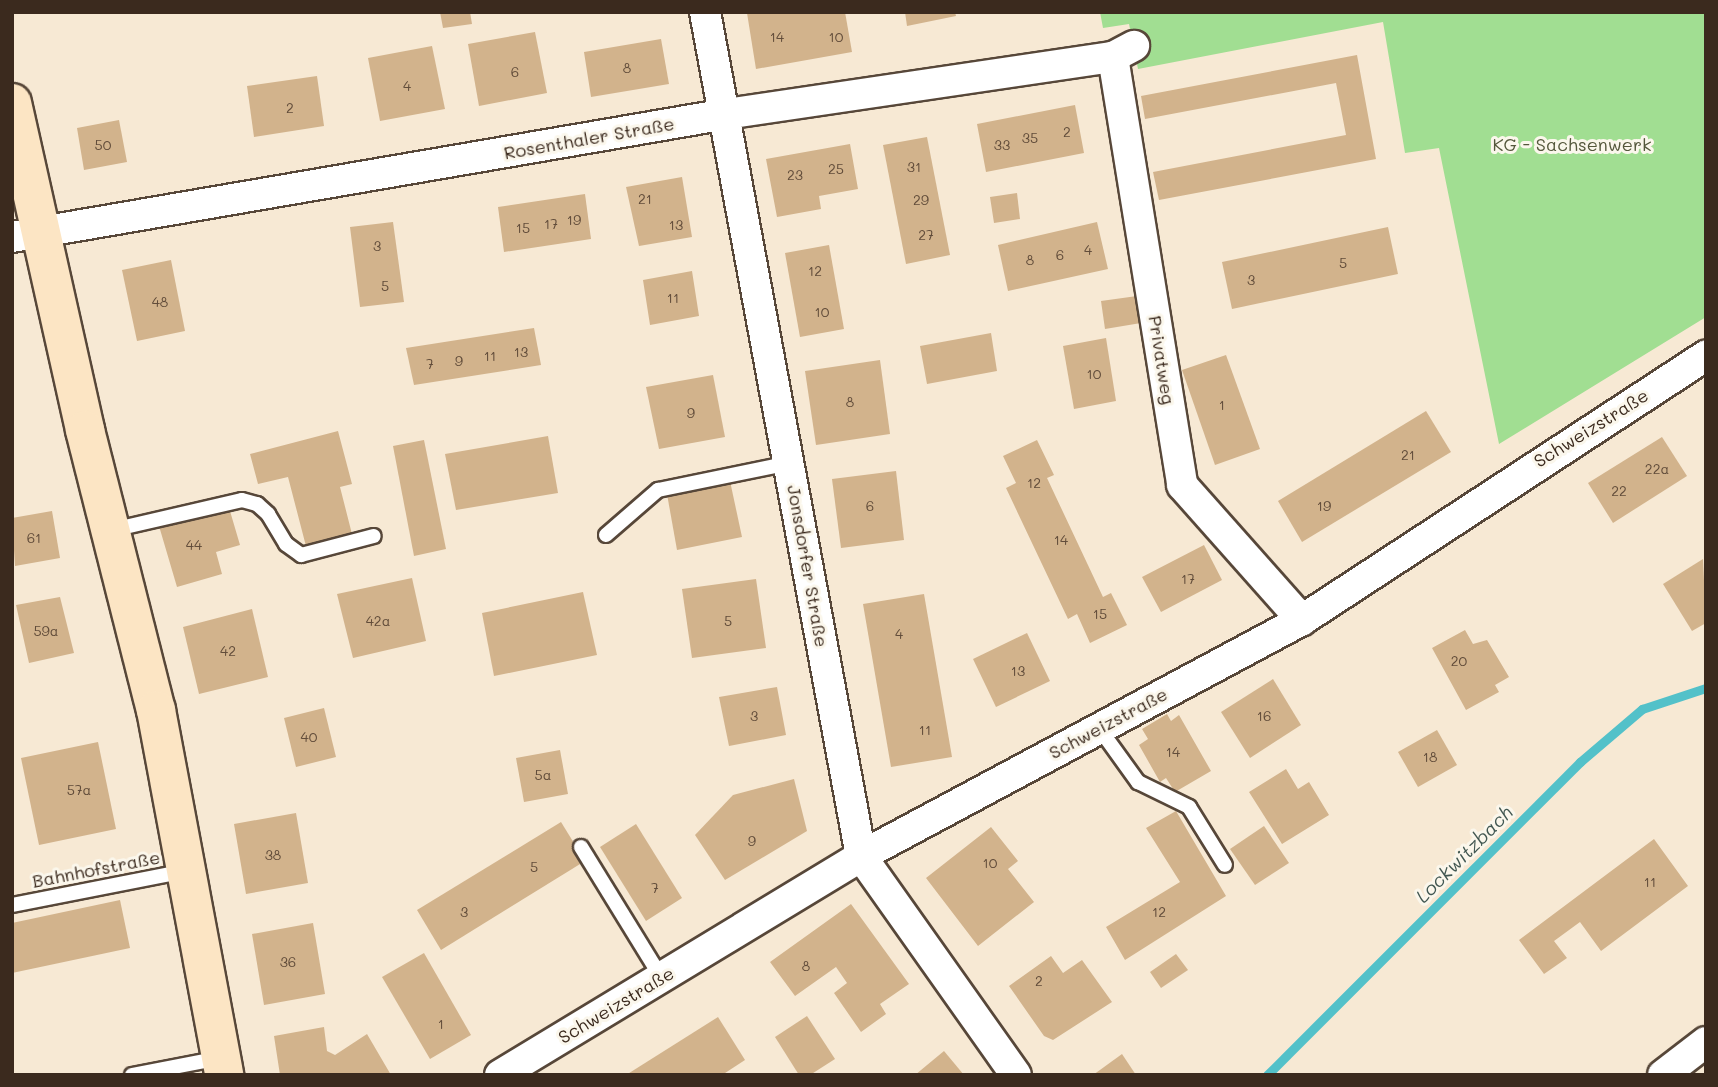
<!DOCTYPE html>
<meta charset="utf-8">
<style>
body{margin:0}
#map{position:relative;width:1718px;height:1087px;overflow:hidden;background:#f7e9d4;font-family:Mali,sans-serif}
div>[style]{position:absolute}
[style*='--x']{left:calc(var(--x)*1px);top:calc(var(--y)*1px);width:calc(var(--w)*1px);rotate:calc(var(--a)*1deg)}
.green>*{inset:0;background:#a1de92}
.stream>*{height:9px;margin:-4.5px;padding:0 4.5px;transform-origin:4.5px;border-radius:4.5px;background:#53c1c9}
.building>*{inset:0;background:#d2b38c}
.roads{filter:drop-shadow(2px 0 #574739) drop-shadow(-2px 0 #574739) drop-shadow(0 2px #574739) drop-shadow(0 -2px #574739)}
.lane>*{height:14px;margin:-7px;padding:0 7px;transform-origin:7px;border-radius:7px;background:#fff}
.street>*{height:30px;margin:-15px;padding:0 15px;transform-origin:15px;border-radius:15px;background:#fff}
.secondary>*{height:38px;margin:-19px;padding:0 19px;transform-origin:19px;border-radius:19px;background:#fce5c4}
span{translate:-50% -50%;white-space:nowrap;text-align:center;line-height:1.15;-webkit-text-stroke:6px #fbf7ec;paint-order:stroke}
.number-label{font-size:14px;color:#614c3a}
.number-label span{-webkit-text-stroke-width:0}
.street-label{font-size:18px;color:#3b2a1e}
.park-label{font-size:18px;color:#54573b}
.water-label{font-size:19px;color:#425751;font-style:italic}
.frame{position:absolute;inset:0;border:14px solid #3b2a1e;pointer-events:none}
</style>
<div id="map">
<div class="green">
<div style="clip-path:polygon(1100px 12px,1706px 12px,1706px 317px,1499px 444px,1439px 148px,1405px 153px,1383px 22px,1138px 69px,1129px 24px,1103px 28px)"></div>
</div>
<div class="stream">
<div style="--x:1267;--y:1075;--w:443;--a:-45"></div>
<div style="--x:1580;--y:762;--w:82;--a:-40.5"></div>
<div style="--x:1642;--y:709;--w:67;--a:-18.2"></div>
</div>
<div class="building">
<div style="clip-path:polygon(440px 12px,470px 12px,472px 24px,443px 28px)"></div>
<div style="clip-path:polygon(845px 12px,852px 52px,756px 69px,747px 13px)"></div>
<div style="clip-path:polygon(905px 12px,955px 12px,956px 16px,907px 26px)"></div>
<div style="clip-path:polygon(535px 32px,547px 93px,479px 106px,468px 44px)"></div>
<div style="clip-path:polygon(661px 39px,669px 84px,591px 97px,584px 52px)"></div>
<div style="clip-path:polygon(432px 46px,445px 109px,380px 121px,368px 58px)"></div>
<div style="clip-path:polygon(1357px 55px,1376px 159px,1159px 200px,1153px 172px,1346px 135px,1336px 83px,1145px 119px,1141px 96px)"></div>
<div style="clip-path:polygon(317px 76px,324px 126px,254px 137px,247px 86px)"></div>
<div style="clip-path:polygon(1075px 105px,1084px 153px,986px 172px,977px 124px)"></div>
<div style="clip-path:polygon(119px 120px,127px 162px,84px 170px,77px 128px)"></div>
<div style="clip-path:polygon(927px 137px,950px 255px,906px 264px,883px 145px)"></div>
<div style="clip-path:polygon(850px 144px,858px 189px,819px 196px,821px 209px,777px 217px,766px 159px)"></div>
<div style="clip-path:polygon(682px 177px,692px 237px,639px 246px,626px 187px)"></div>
<div style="clip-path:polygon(1017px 193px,1020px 219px,994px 223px,990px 197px)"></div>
<div style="clip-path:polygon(585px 194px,591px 239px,504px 252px,498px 207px)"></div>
<div style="clip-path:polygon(393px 222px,404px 302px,360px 307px,350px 227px)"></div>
<div style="clip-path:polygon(1097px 222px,1108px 269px,1008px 291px,998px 245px)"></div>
<div style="clip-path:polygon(1388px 227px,1398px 274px,1232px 309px,1222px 262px)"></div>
<div style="clip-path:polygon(829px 245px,844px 329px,800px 337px,785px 253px)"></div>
<div style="clip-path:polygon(171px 260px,185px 331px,137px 341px,122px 270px)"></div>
<div style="clip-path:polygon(692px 271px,699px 316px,650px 325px,643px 280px)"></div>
<div style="clip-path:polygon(1137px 296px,1141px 323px,1105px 329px,1101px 301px)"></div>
<div style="clip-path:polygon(534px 328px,541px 365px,414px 385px,406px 348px)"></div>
<div style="clip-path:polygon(991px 333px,997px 371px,927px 384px,920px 346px)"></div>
<div style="clip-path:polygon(1106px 338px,1116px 401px,1074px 409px,1063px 346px)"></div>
<div style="clip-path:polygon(1226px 355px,1260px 449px,1215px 465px,1182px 370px)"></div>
<div style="clip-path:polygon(880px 360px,890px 434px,816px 445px,805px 371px)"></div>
<div style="clip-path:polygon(713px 375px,725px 437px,659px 449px,646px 387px)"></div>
<div style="clip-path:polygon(1426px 411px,1451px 452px,1302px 542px,1278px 501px)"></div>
<div style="clip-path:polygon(338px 431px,352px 484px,340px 487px,353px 538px,307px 550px,288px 477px,258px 484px,250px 454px)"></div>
<div style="clip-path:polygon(548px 436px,558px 493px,456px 510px,445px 454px)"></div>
<div style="clip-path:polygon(1662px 437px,1687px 476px,1613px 523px,1588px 483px)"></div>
<div style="clip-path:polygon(424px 440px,446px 549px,414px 556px,393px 446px)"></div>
<div style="clip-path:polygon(1037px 440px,1054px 475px,1047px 478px,1103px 597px,1111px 593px,1127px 625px,1090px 643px,1077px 614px,1068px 619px,1006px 488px,1016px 483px,1003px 456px)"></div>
<div style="clip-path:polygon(896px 471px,904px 540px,841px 548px,832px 479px)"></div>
<div style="clip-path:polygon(730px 481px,742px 537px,677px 550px,667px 494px)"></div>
<div style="clip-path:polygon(52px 511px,60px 558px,15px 566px,12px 518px)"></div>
<div style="clip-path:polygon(230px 511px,240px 545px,216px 552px,222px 574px,177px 587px,159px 526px)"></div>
<div style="clip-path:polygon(1204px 545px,1222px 580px,1161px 612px,1142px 577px)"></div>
<div style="clip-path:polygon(1703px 559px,1706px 623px,1692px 631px,1663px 584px)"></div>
<div style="clip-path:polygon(412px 578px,426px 641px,353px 658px,337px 594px)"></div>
<div style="clip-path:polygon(756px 579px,766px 648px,692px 658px,682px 589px)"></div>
<div style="clip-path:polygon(583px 592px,597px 655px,494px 676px,482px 613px)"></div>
<div style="clip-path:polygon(924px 594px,952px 757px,891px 767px,863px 604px)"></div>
<div style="clip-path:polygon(60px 597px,74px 653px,29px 663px,16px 605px)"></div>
<div style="clip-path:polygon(252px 609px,268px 677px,199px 694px,183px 627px)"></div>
<div style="clip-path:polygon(1465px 630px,1473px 644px,1487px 640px,1509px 677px,1495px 685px,1499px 692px,1466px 710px,1432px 648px)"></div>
<div style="clip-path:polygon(1027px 633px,1050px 681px,996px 707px,973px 659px)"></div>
<div style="clip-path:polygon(1273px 679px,1301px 725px,1250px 758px,1221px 712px)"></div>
<div style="clip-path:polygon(777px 687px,786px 735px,729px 746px,719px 697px)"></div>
<div style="clip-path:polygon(324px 708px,336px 757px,296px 767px,284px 718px)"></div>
<div style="clip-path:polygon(1167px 714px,1171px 721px,1179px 715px,1211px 771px,1175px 792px,1166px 778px,1160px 782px,1139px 745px,1148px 739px,1142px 729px)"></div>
<div style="clip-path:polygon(1437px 730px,1457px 765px,1418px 787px,1398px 752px)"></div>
<div style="clip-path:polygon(98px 742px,116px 829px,39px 845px,21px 758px)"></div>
<div style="clip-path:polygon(560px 750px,568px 794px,524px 802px,516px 758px)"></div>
<div style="clip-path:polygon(1286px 769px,1298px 789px,1309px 782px,1329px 815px,1282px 844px,1249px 792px)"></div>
<div style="clip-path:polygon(794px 779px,807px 831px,725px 880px,695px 835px,733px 795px)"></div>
<div style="clip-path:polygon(1176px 811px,1226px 896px,1125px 960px,1106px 927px,1180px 882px,1146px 828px)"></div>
<div style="clip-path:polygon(296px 813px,308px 883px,246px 894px,234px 824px)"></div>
<div style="clip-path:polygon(561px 822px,585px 861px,441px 950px,417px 910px)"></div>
<div style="clip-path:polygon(636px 824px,682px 898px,646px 921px,600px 847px)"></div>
<div style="clip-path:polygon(1264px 826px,1289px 863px,1255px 885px,1230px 849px)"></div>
<div style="clip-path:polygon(991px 827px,1018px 861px,1008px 869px,1034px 902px,978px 946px,926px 878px)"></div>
<div style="clip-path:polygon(1654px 839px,1688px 886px,1601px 951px,1580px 922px,1554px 941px,1567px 958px,1544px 974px,1519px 940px)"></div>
<div style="clip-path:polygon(120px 900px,130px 948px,12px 973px,12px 923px)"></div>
<div style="clip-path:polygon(851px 904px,909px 984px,880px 1004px,886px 1014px,861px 1032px,834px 993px,847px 983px,836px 967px,795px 996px,770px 962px)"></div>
<div style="clip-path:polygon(313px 923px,325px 994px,264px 1005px,252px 934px)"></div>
<div style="clip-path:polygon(424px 953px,471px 1035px,430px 1059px,382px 977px)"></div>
<div style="clip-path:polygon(1176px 954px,1188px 970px,1161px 988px,1150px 972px)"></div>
<div style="clip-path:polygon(1051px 956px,1063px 973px,1082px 960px,1112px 1002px,1053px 1040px,1044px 1036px,1009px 986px)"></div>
<div style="clip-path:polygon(807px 1016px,835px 1059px,810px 1075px,799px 1075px,775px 1037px)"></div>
<div style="clip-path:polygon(718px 1017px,745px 1060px,722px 1075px,626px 1075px)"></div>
<div style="clip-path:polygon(324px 1027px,327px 1051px,335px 1055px,367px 1034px,391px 1075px,280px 1075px,274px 1036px)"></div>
<div style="clip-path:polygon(944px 1051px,964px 1075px,915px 1075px)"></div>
<div style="clip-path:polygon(1122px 1054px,1136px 1075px,1093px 1075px)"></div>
</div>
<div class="roads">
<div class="lane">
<div style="--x:112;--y:530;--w:133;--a:-13"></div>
<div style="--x:242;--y:500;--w:16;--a:15"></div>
<div style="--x:257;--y:504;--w:15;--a:42"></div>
<div style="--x:268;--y:514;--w:35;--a:59"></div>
<div style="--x:286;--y:544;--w:19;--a:36"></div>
<div style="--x:301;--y:555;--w:75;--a:-14.6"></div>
<div style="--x:606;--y:535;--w:69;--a:-40.9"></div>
<div style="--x:658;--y:490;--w:134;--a:-11.6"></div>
<div style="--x:1099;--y:728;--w:67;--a:54.2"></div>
<div style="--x:1138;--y:782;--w:57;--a:26.1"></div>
<div style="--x:1189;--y:807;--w:68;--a:58.2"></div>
<div style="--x:581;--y:847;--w:153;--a:58.4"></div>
<div style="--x:12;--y:905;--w:177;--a:-11.1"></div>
<div style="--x:132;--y:1075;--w:90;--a:-10.9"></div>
</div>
<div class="street">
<div style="--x:705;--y:12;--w:858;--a:79.53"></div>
<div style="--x:861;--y:856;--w:268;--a:54.7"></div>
<div style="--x:1113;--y:57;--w:434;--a:80.8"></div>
<div style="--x:1182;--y:485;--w:181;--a:48.4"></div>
<div style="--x:12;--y:237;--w:725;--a:-9.77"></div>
<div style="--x:726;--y:114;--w:391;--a:-8.4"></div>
<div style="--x:1113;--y:57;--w:24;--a:-28"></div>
<div style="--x:500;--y:1075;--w:422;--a:-31.2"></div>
<div style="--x:861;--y:856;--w:500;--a:-28.15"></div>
<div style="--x:1302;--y:620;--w:483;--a:-33.2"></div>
<div style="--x:1663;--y:1075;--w:54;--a:-37.5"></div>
</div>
<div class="secondary">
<div style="--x:12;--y:103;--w:335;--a:77.4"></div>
<div style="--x:85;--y:430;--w:289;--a:75.8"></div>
<div style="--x:156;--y:710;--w:371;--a:79.4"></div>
</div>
</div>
<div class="number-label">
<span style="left:777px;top:37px">14</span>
<span style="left:836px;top:37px">10</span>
<span style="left:627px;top:68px">8</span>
<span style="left:515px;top:72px">6</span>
<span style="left:407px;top:86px">4</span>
<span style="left:290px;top:108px">2</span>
<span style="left:1067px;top:132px">2</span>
<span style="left:1030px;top:138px">35</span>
<span style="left:103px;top:145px">50</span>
<span style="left:1002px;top:145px">33</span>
<span style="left:914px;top:167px">31</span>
<span style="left:836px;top:169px">25</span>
<span style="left:795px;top:175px">23</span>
<span style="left:645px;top:199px">21</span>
<span style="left:921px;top:200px">29</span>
<span style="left:574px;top:220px">19</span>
<span style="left:551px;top:224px">17</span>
<span style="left:676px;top:225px">13</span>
<span style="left:523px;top:228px">15</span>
<span style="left:926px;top:235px">27</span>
<span style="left:377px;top:246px">3</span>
<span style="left:1088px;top:250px">4</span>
<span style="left:1060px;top:255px">6</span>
<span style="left:1030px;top:260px">8</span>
<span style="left:1343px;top:263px">5</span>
<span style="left:815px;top:271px">12</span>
<span style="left:1251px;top:280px">3</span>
<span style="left:385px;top:286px">5</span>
<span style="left:673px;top:298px">11</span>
<span style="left:160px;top:302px">48</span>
<span style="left:822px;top:312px">10</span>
<span style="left:521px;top:352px">13</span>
<span style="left:490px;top:356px">11</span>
<span style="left:459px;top:361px">9</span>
<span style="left:430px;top:364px">7</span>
<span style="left:1094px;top:374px">10</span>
<span style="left:850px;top:402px">8</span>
<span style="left:1222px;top:405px">1</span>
<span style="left:691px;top:413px">9</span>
<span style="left:1408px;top:455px">21</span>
<span style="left:1657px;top:469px">22a</span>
<span style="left:1034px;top:483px">12</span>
<span style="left:1619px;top:491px">22</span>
<span style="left:870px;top:506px">6</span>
<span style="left:1324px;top:506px">19</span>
<span style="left:34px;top:538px">61</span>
<span style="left:1061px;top:540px">14</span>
<span style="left:194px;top:545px">44</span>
<span style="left:1188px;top:579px">17</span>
<span style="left:1100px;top:614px">15</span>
<span style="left:378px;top:621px">42a</span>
<span style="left:728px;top:621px">5</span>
<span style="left:46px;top:631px">59a</span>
<span style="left:899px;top:634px">4</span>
<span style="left:228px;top:651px">42</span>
<span style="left:1459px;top:661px">20</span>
<span style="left:1018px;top:671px">13</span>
<span style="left:754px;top:716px">3</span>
<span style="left:1264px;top:716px">16</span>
<span style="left:925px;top:730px">11</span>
<span style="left:309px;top:737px">40</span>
<span style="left:1173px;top:752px">14</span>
<span style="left:1430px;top:757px">18</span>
<span style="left:543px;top:775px">5a</span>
<span style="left:79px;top:790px">57a</span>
<span style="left:752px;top:841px">9</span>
<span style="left:273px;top:855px">38</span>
<span style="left:990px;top:863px">10</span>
<span style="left:534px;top:867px">5</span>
<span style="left:1650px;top:882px">11</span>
<span style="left:655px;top:888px">7</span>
<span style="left:464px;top:912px">3</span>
<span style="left:1159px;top:912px">12</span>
<span style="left:288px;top:962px">36</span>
<span style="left:806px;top:966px">8</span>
<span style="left:1039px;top:981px">2</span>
<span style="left:441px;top:1024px">1</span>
</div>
<div class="street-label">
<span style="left:589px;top:138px;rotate:-10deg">Rosenthaler Straße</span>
<span style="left:1162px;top:360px;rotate:81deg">Privatweg</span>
<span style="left:1591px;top:428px;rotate:-32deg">Schweizstraße</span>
<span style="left:808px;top:566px;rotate:80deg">Jonsdorfer Straße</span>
<span style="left:1108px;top:723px;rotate:-28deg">Schweizstraße</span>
<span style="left:96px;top:869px;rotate:-11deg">Bahnhofstraße</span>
<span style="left:616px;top:1005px;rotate:-31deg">Schweizstraße</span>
</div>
<div class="park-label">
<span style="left:1572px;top:144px">KG - Sachsenwerk</span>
</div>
<div class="water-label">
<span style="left:1464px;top:854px;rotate:-45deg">Lockwitzbach</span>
</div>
<div class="frame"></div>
</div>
